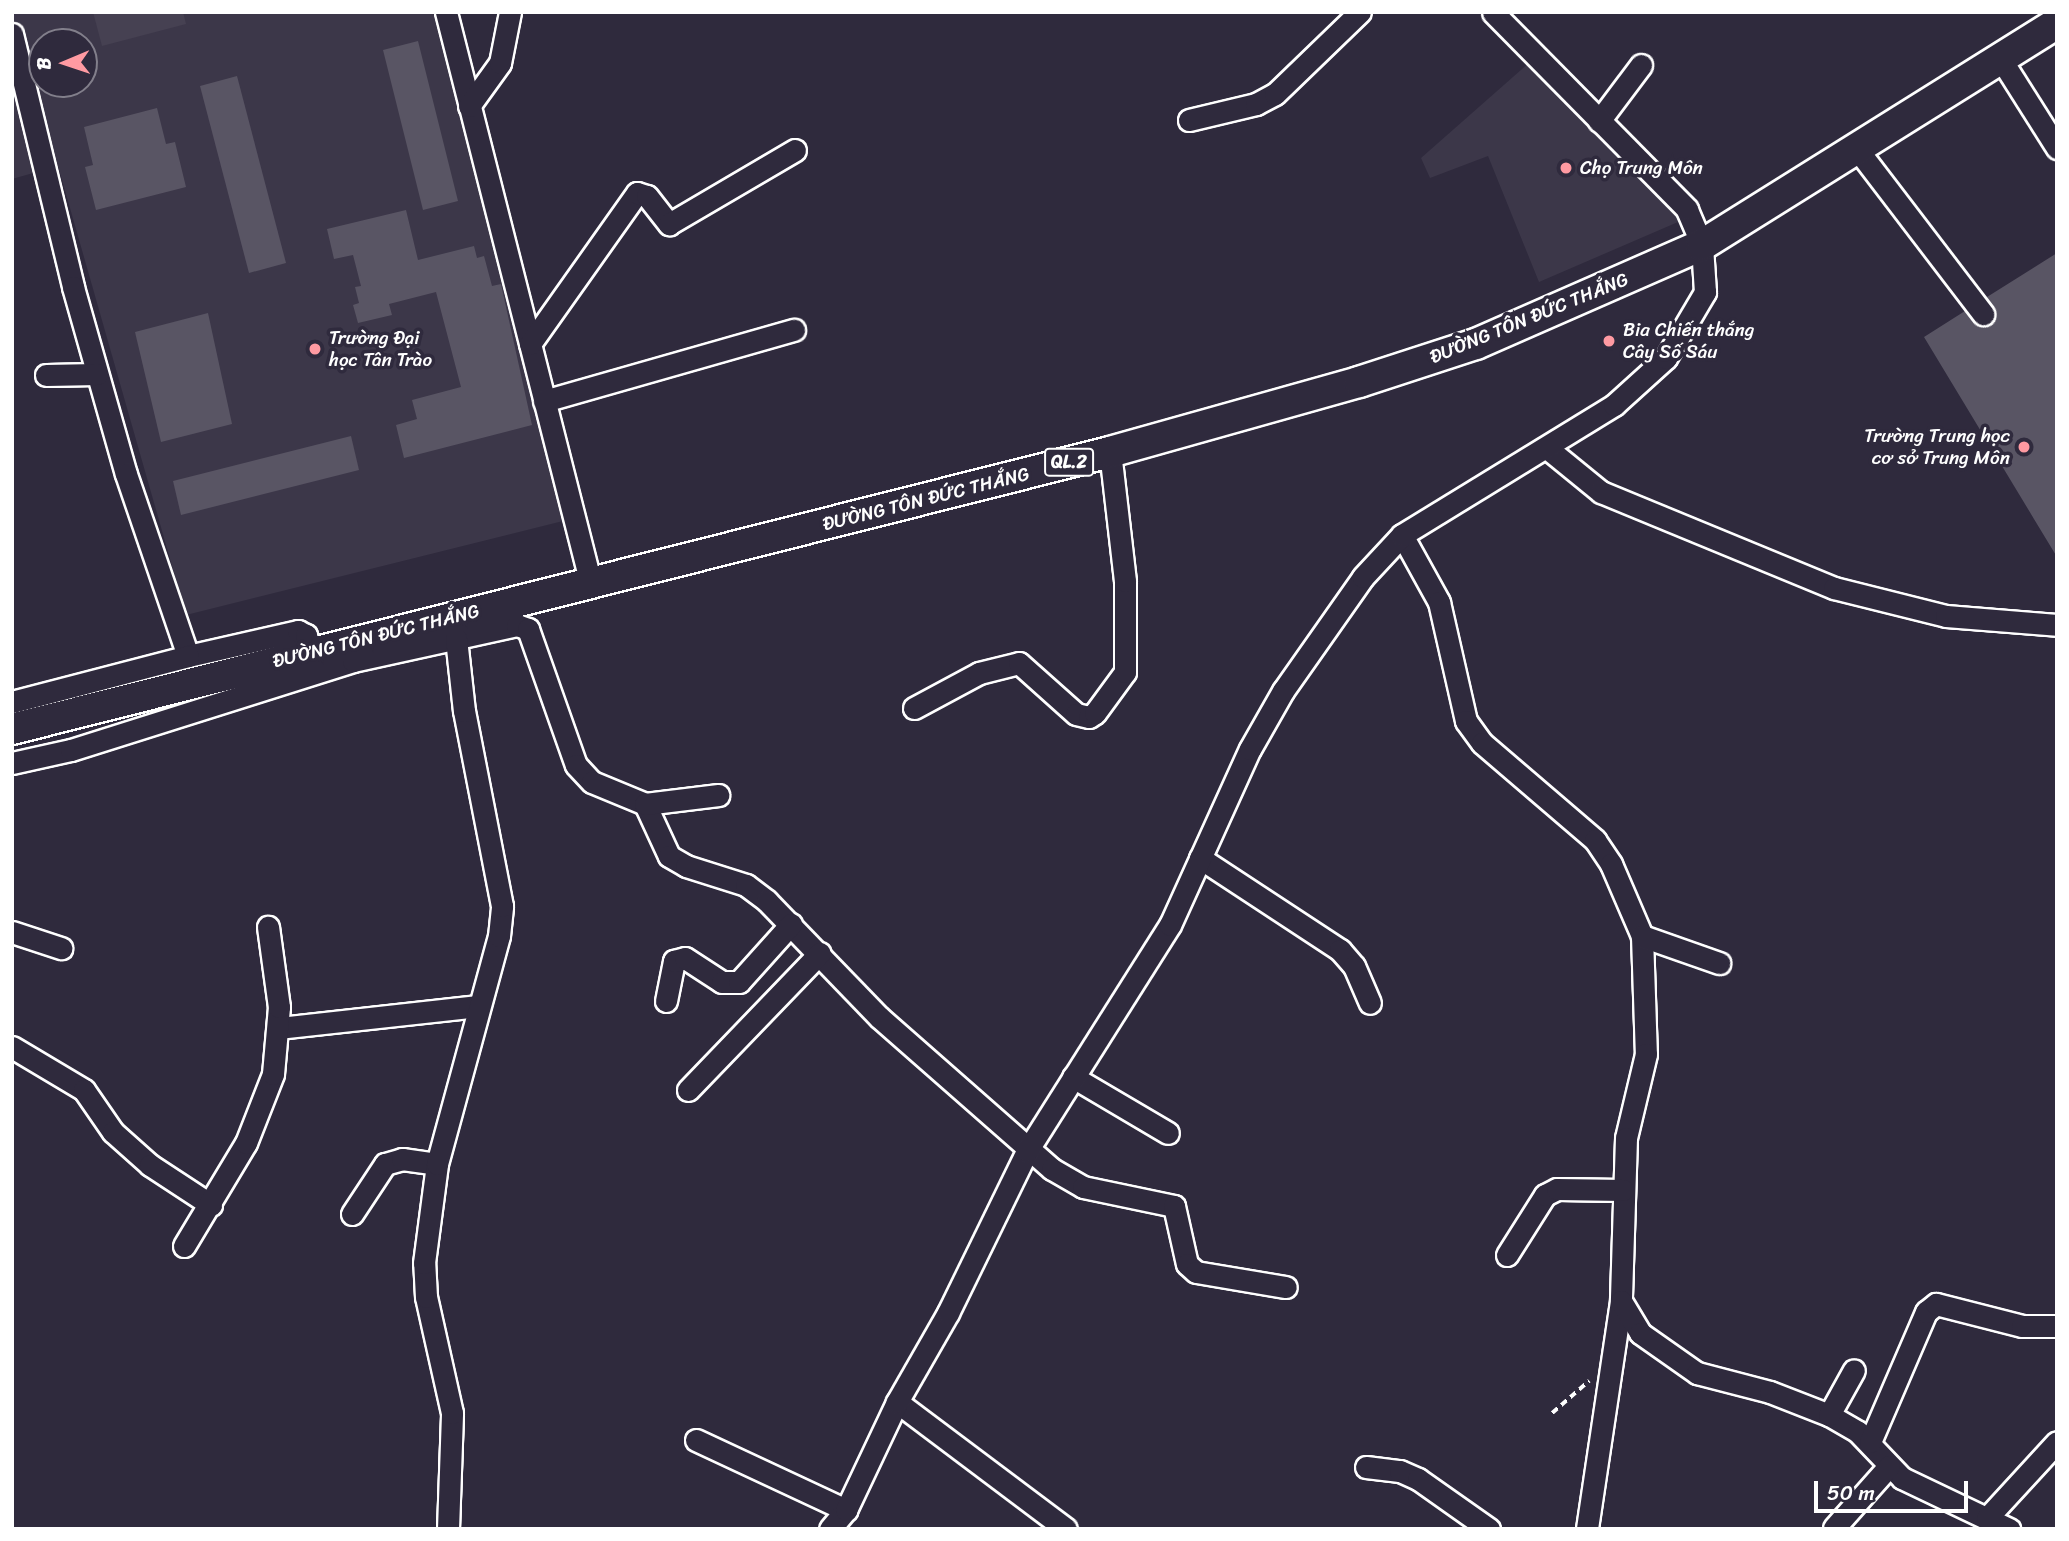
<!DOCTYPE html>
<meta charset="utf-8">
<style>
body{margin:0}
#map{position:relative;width:2069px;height:1541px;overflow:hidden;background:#2f2a3d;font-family:Sriracha,sans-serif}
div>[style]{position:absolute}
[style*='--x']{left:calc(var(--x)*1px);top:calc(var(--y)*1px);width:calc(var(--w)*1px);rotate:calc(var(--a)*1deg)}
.built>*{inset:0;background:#3c3749}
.green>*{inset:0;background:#464152}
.building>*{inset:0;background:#595564}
.path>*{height:3.5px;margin-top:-1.75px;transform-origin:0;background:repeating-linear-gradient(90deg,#fff 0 7px,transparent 0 12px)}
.roads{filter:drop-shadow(2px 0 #fff) drop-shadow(-2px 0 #fff) drop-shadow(0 2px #fff) drop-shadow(0 -2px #fff)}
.minor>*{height:21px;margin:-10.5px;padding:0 10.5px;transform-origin:10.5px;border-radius:10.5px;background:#2f2a3d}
.highway>*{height:30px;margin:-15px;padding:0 15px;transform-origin:15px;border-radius:15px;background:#2f2a3d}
.dots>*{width:19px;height:19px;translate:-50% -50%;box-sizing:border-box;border:4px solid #2f2a3d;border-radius:50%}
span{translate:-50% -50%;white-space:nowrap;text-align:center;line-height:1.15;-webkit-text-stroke:7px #2f2a3d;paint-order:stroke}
.shield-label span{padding:2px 5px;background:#2f2a3d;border:2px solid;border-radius:5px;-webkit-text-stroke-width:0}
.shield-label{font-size:18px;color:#fff;font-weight:700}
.poi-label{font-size:19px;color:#fff}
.left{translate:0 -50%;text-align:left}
.right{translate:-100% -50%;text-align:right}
.street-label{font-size:19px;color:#fff}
.frame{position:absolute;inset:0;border:14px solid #fff;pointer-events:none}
.north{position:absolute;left:28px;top:28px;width:70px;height:70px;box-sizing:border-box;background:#2f2a3d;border:2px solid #827f8b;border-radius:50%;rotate:268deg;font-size:19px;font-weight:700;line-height:28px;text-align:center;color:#fff}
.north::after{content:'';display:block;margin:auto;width:24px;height:32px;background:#ff9aa2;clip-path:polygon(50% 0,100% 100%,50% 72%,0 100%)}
.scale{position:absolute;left:1814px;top:1481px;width:154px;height:32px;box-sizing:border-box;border:4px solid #fff;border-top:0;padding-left:9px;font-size:21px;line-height:24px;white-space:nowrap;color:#fff;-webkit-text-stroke:5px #2f2a3d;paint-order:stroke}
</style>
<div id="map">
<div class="built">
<div style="clip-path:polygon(evenodd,12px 12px,437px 12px,563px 521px,186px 615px,58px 166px,12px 179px,12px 12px,42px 42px,84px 42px,84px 84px,42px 84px,42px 42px)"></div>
<div style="clip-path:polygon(1531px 61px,1685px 219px,1539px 282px,1488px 156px,1430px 178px,1421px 158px)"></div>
</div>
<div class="green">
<div style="clip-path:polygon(93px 12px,183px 12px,186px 24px,102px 46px)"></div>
</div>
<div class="building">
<div style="clip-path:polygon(418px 41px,458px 201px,423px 210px,383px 50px)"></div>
<div style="clip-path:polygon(237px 76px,286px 263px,249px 273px,200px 86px)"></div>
<div style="clip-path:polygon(157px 108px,166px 144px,175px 142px,186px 187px,96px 210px,85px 167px,93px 165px,84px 127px)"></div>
<div style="clip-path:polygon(406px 210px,418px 260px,474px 246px,477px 258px,484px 256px,492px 286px,501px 284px,532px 425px,404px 458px,396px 425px,417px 419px,412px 400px,461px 387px,436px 292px,389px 304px,392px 315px,358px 323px,353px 305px,359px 303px,355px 287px,361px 286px,353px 255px,334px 259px,327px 229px)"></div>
<div style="clip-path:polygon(2057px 253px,2057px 557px,1924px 337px,1965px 311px,1977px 326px,1990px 325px,1996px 313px,1987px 297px)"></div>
<div style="clip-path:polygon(208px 313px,232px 424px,161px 442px,135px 332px)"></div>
<div style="clip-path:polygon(351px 436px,359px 470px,181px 515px,173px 481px)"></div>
</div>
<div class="path">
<div style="--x:1552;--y:1413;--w:49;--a:-40.9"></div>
</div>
<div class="roads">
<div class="minor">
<div style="--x:446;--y:12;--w:590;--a:75.78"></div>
<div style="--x:12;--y:34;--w:260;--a:76.4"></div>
<div style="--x:73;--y:287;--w:194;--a:74.2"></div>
<div style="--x:126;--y:474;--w:192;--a:71.2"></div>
<div style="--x:188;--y:656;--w:113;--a:-12.8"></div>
<div style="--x:298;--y:631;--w:9;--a:27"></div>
<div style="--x:306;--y:635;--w:32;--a:77"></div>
<div style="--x:2002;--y:61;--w:103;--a:57.7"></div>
<div style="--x:469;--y:106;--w:53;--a:-54.2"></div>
<div style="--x:500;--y:63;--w:52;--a:-78.9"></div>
<div style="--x:1189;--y:120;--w:69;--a:-13.4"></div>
<div style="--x:1256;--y:104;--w:21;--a:-28"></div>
<div style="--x:1275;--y:94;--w:118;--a:-44"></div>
<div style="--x:1599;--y:121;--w:70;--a:-53.1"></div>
<div style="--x:1857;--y:149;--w:208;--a:52.6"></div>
<div style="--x:530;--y:344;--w:185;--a:-54.7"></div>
<div style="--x:637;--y:193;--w:10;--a:17"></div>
<div style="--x:647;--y:196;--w:36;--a:52"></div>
<div style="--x:669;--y:224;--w:146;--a:-30.4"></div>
<div style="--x:46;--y:375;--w:51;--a:-1.1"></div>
<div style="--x:544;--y:401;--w:260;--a:-15.9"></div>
<div style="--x:1547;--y:448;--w:70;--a:39.2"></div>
<div style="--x:1601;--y:492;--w:252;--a:22.4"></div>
<div style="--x:1834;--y:588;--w:115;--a:14"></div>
<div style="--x:1946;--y:616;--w:111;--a:4.6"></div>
<div style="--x:1402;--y:535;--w:77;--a:61.1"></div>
<div style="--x:1439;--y:602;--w:122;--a:77.2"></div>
<div style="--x:1466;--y:721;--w:27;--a:54"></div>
<div style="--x:1482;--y:743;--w:149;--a:40.6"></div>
<div style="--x:1595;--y:840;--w:29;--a:56"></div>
<div style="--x:1611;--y:864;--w:78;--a:66.7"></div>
<div style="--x:1642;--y:936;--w:118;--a:88.1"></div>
<div style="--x:1646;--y:1054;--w:86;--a:103.4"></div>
<div style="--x:1626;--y:1138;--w:163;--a:91.8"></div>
<div style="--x:1621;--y:1301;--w:231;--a:98.5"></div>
<div style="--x:12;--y:702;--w:182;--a:-14.6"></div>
<div style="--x:914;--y:708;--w:74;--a:-28.3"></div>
<div style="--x:979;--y:673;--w:41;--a:-14"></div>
<div style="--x:1019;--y:663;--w:76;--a:41.8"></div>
<div style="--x:1076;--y:714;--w:13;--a:13"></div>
<div style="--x:1089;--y:717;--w:7;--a:-34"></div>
<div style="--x:1095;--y:713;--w:51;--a:-53.8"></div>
<div style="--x:1125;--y:672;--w:91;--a:-90"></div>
<div style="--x:1125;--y:581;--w:130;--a:-96.6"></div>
<div style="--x:12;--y:763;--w:60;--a:-12.4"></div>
<div style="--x:71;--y:750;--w:296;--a:-17.5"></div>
<div style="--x:353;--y:661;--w:168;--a:-12.4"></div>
<div style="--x:517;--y:625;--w:12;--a:20"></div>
<div style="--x:528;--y:629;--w:144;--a:70.6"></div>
<div style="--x:576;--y:765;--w:23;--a:47"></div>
<div style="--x:592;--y:782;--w:57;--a:22.5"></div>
<div style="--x:645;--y:804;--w:57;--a:65.2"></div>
<div style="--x:669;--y:856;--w:20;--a:30"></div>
<div style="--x:686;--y:866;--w:63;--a:17.6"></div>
<div style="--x:746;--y:885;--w:26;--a:37"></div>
<div style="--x:767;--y:901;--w:161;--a:46"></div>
<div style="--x:879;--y:1017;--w:230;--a:41.3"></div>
<div style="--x:1052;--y:1169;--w:36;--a:30"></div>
<div style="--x:1083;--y:1187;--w:93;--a:11.8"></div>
<div style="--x:1174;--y:1206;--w:59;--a:77.4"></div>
<div style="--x:1187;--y:1264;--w:12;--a:42"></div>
<div style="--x:1196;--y:1272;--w:91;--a:9.5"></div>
<div style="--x:645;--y:804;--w:74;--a:-7"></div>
<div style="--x:1200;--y:858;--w:168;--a:33.3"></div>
<div style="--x:1340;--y:950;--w:21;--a:49"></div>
<div style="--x:1354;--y:966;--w:40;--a:66.6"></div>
<div style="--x:12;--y:932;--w:52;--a:18.1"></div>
<div style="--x:1642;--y:936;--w:82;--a:19.3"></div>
<div style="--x:666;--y:1001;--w:41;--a:-78.7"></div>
<div style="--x:674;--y:961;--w:11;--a:-15"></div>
<div style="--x:685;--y:958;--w:44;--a:33"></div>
<div style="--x:722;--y:982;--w:17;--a:0"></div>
<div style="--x:739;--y:982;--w:78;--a:-48.1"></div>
<div style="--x:279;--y:1028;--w:199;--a:-6.3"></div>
<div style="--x:12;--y:1047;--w:84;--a:30.8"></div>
<div style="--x:84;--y:1090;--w:51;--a:55.4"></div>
<div style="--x:113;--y:1132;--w:50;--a:41.7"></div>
<div style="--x:150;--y:1165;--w:73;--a:33.3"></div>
<div style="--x:1073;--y:1077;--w:110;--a:30.5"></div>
<div style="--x:688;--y:1090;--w:190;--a:-46.1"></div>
<div style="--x:352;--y:1214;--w:60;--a:-56.6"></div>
<div style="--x:385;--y:1164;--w:18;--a:-16"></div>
<div style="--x:402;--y:1159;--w:35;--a:8"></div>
<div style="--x:184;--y:1246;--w:120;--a:-59"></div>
<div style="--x:246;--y:1143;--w:74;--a:-68.6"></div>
<div style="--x:273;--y:1074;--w:67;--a:-84.9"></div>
<div style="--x:279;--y:1007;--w:81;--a:-97.8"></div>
<div style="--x:1507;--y:1255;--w:71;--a:-57.7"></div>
<div style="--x:1545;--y:1195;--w:13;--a:-27"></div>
<div style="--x:1557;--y:1189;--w:66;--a:0.9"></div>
<div style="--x:1621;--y:1301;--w:37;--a:59"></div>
<div style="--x:1640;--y:1333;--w:70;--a:35.1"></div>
<div style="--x:1697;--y:1373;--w:75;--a:14.6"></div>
<div style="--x:1770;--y:1392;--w:63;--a:21.3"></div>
<div style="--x:1829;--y:1415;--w:34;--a:30"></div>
<div style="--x:1858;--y:1432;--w:64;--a:46.3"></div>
<div style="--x:1902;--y:1478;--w:119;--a:25.5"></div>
<div style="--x:897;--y:1402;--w:211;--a:36.9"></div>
<div style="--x:1829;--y:1415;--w:51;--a:-60.9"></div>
<div style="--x:696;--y:1440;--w:166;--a:25"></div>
<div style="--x:1870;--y:1442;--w:142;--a:-66.7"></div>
<div style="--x:1926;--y:1312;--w:13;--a:-39"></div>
<div style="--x:1936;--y:1304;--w:89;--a:14.3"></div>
<div style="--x:2022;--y:1326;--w:35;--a:0"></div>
<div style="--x:1366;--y:1467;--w:34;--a:7"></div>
<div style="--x:1400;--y:1471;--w:20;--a:24"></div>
<div style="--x:1418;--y:1479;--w:87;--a:35.2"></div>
<div style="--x:1987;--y:1518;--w:103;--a:-47.4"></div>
<div style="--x:1834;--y:1528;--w:83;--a:-48.4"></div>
<div style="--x:448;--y:1529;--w:116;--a:-88"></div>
<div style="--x:452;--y:1413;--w:119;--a:-102.6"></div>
<div style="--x:426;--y:1297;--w:34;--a:-93"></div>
<div style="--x:424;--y:1263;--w:100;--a:-82.5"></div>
<div style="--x:437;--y:1164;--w:236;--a:-74.8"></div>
<div style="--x:499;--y:936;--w:30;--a:-84"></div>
<div style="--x:502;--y:906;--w:199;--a:-101"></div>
<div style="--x:464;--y:711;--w:73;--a:-96.3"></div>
<div style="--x:830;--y:1529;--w:25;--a:-50"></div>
<div style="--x:846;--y:1510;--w:119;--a:-64.7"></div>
<div style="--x:897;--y:1402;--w:103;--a:-60.2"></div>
<div style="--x:948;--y:1313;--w:180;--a:-64"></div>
<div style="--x:1027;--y:1151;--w:267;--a:-57.7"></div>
<div style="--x:1170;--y:925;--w:193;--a:-65.6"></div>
<div style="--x:1250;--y:749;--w:67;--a:-60.4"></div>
<div style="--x:1283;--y:691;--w:139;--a:-54.9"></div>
<div style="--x:1363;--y:577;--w:57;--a:-47.1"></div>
<div style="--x:1402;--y:535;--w:249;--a:-31.5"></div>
<div style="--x:1614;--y:405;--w:70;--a:-42.1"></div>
<div style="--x:1666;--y:358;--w:77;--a:-59.4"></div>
<div style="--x:1705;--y:292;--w:47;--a:-93.7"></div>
<div style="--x:1702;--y:245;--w:39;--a:-113"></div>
<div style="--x:1687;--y:209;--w:276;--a:-134.6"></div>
</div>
<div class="highway">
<div style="--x:12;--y:729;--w:1132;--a:-14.16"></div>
<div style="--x:1110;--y:452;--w:259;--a:-15.7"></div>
<div style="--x:1359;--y:382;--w:123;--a:-18"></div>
<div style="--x:1476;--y:344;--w:247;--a:-23.7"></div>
<div style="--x:1702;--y:245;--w:419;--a:-32"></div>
</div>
</div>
<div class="dots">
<div style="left:1566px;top:168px;background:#ff9aa2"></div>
<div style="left:1609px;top:341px;background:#ff9aa2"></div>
<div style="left:315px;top:349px;background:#ff9aa2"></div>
<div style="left:2024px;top:447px;background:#ff9aa2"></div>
</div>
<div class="shield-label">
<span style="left:1069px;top:462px">QL.2</span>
</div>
<div class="poi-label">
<span class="left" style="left:1580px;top:168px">Chọ Trung Môn</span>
<span class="left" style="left:1623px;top:341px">Bia Chiến thắng<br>Cây Số Sáu</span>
<span class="left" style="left:329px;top:349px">Trường Đại<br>học Tân Trào</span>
<span class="right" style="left:2010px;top:447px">Trường Trung học<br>cơ sở Trung Môn</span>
</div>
<div class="street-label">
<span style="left:1529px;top:318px;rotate:-22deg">ĐƯỜNG TÔN ĐỨC THẮNG</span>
<span style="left:926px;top:499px;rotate:-14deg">ĐƯỜNG TÔN ĐỨC THẮNG</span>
<span style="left:376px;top:636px;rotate:-14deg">ĐƯỜNG TÔN ĐỨC THẮNG</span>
</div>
<div class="frame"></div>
<div class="north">B</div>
<div class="scale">50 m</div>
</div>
